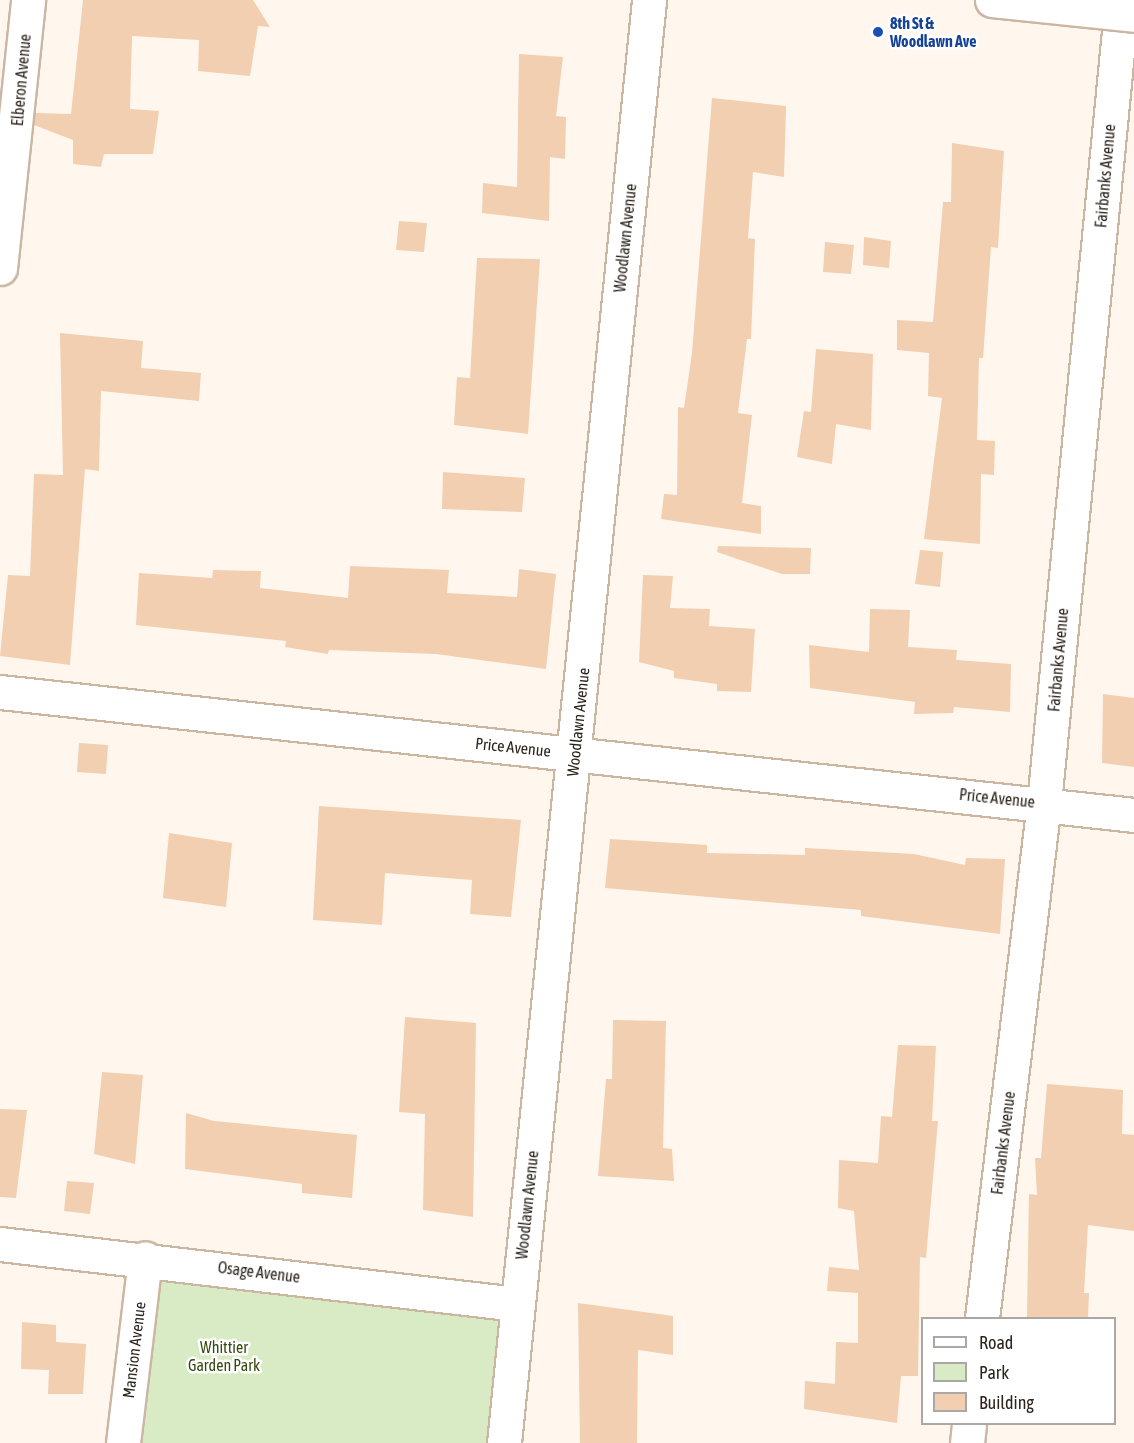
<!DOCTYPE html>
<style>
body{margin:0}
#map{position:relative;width:1134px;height:1443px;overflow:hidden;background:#fff6ee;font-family:"Asap Condensed",sans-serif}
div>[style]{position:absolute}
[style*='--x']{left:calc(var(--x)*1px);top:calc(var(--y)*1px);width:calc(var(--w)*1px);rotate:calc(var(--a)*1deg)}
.green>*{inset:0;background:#d8ebc4}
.building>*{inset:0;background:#f2cfb0}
.roads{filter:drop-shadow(2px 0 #cbb6a2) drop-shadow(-2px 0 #cbb6a2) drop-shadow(0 2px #cbb6a2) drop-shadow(0 -2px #cbb6a2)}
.minor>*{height:33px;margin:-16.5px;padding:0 16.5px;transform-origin:16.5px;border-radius:16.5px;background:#fff}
.bridges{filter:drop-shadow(2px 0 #cbb6a2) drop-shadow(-2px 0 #cbb6a2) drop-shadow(0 2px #cbb6a2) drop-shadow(0 -2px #cbb6a2)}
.minor-bridge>*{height:33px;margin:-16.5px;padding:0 16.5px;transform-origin:16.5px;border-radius:16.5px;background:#fff}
.dots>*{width:16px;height:16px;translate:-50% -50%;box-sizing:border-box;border:3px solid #fff;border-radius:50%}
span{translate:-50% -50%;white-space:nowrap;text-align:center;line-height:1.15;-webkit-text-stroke:5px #fff;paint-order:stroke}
.transit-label{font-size:16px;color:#164399;font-weight:700}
.left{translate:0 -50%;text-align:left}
.street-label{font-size:16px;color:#2b231c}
.park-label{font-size:16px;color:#344a0f}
.legend{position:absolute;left:921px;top:1317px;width:195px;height:108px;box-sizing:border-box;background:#fff;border:2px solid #aaa7a4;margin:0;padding:8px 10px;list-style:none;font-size:18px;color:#2b231c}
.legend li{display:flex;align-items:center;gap:12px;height:30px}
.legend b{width:30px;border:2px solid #aaa7a4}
</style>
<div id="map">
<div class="green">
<div style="clip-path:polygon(145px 1258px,517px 1304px,504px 1443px,123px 1443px)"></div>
</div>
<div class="building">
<div style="clip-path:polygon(83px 0,253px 0,270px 27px,258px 26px,250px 76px,198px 71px,199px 40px,132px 36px,130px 109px,159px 111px,153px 154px,104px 154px,101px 167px,73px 164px,73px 140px,34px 125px,35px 113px,71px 114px)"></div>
<div style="clip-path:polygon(519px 54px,563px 57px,556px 116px,566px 117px,565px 159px,550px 157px,549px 221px,482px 213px,483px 183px,517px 187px)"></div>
<div style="clip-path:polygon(712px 98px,786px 106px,784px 177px,753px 172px,748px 238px,755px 239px,751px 339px,747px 339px,738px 413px,752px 415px,742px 503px,761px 506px,761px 534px,661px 519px,664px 494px,677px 495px,678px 407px,684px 408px,692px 353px)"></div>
<div style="clip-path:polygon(952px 143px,1004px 151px,998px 248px,991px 247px,983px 358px,979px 358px,977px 440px,995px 441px,994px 475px,981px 474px,980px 544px,924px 539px,942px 398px,928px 396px,929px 353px,897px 350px,897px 320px,933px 322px,943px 202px,951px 202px)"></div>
<div style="clip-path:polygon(399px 221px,427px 223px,424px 252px,396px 250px)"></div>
<div style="clip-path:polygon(864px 237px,891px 241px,889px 268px,863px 265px)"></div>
<div style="clip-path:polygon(825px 242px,854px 245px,851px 274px,823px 272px)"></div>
<div style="clip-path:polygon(477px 258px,540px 259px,528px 434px,454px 425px,457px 377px,470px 378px)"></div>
<div style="clip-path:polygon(60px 333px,143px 341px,141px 368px,201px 373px,199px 401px,101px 391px,99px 471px,85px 469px,70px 665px,0 656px,8px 575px,30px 576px,34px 474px,63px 475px)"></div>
<div style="clip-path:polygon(816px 349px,873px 354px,871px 430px,836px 424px,832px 464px,797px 457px,804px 411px,811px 412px)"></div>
<div style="clip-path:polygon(443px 472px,525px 478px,522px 512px,442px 509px)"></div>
<div style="clip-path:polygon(718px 546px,811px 548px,810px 574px,782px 574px,717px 552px)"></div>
<div style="clip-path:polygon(920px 550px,943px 552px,940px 587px,915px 584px)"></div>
<div style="clip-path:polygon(350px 566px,449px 570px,447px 593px,517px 597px,519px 569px,556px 574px,546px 669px,436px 654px,329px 650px,328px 654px,285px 647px,286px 641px,136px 625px,139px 573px,212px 578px,213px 570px,261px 571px,260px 588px,348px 598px)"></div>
<div style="clip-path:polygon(643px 575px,673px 576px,670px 608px,710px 609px,709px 626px,755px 629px,751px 692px,717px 691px,717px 684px,674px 678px,674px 671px,639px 662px)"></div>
<div style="clip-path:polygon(870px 609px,910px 610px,908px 647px,957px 650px,956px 660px,1011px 664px,1010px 712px,954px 707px,953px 713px,914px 714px,915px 702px,810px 688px,809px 645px,869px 652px)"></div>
<div style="clip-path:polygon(1103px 694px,1134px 698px,1134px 767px,1102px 763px)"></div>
<div style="clip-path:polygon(79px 743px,108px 745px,106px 774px,77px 772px)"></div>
<div style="clip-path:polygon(319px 806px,521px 820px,511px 917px,470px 914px,472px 880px,385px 873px,382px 925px,313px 920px)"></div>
<div style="clip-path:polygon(169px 833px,232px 843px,226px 907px,163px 898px)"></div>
<div style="clip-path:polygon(610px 839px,707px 845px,707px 853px,805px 855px,805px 848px,914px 854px,965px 865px,966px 858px,1005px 859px,1000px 934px,861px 916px,861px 910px,605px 888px)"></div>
<div style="clip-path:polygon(405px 1017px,476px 1023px,473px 1217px,423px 1210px,425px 1114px,399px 1112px)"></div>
<div style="clip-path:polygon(613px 1020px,666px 1021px,663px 1148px,672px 1149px,674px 1181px,598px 1176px,606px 1079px,612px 1079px)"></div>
<div style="clip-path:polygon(898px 1045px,936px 1046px,932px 1121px,938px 1121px,926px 1258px,920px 1257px,918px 1376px,901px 1376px,897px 1423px,804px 1409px,805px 1381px,835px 1384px,836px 1342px,858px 1343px,858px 1293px,827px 1291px,829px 1267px,859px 1270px,854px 1211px,838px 1208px,839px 1160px,878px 1163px,881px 1116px,892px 1117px)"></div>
<div style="clip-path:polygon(102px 1072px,143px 1075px,135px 1164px,94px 1154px)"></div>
<div style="clip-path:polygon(1047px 1084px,1123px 1090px,1122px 1134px,1134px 1135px,1134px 1231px,1088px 1225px,1084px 1293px,1089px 1293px,1088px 1318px,1027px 1318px,1029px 1194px,1037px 1195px,1035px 1158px,1041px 1158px)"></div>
<div style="clip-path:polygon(0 1109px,27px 1110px,16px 1198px,0 1197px)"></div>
<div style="clip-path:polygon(186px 1113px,214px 1121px,357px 1135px,352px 1198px,302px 1193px,302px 1184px,185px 1169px)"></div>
<div style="clip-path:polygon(67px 1181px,94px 1183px,90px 1214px,64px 1211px)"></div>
<div style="clip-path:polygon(578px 1303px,673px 1316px,673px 1355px,638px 1350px,637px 1443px,580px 1443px)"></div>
<div style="clip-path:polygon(22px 1322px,56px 1325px,56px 1342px,86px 1344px,83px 1394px,48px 1394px,49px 1370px,21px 1369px)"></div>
</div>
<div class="roads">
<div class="minor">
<div style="--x:0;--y:268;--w:269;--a:-84"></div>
<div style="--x:0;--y:692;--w:1141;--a:6.19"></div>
<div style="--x:0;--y:1244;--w:520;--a:6.62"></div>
<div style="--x:982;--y:1318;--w:519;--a:-83.14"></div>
<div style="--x:1044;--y:803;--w:807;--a:-84.45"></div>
<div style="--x:123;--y:1443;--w:186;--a:-83.2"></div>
<div style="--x:504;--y:1443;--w:1450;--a:-84.26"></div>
<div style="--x:967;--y:1443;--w:19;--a:-84"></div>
</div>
</div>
<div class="bridges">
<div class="minor-bridge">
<div style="--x:992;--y:0;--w:143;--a:6"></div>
</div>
</div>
<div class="dots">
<div style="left:878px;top:32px;background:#1a4fb4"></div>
</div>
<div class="transit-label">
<span class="left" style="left:890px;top:32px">8th St &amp;<br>Woodlawn Ave</span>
</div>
<div class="street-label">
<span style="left:21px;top:80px;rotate:-85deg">Elberon Avenue</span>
<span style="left:1105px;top:176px;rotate:-85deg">Fairbanks Avenue</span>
<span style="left:625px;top:238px;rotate:-84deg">Woodlawn Avenue</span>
<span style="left:1058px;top:660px;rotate:-85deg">Fairbanks Avenue</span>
<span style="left:578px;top:722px;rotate:-84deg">Woodlawn Avenue</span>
<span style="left:513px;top:747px;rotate:6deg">Price Avenue</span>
<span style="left:997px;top:798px;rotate:6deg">Price Avenue</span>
<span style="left:1003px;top:1143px;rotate:-83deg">Fairbanks Avenue</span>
<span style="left:527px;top:1205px;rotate:-84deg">Woodlawn Avenue</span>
<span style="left:259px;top:1272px;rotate:7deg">Osage Avenue</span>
<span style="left:134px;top:1350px;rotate:-83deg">Mansion Avenue</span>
</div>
<div class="park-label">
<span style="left:224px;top:1356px">Whittier<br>Garden Park</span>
</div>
<ul class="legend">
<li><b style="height:8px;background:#fff"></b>Road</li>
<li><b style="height:16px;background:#d8ebc4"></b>Park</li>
<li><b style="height:16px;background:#f2cfb0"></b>Building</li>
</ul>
</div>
